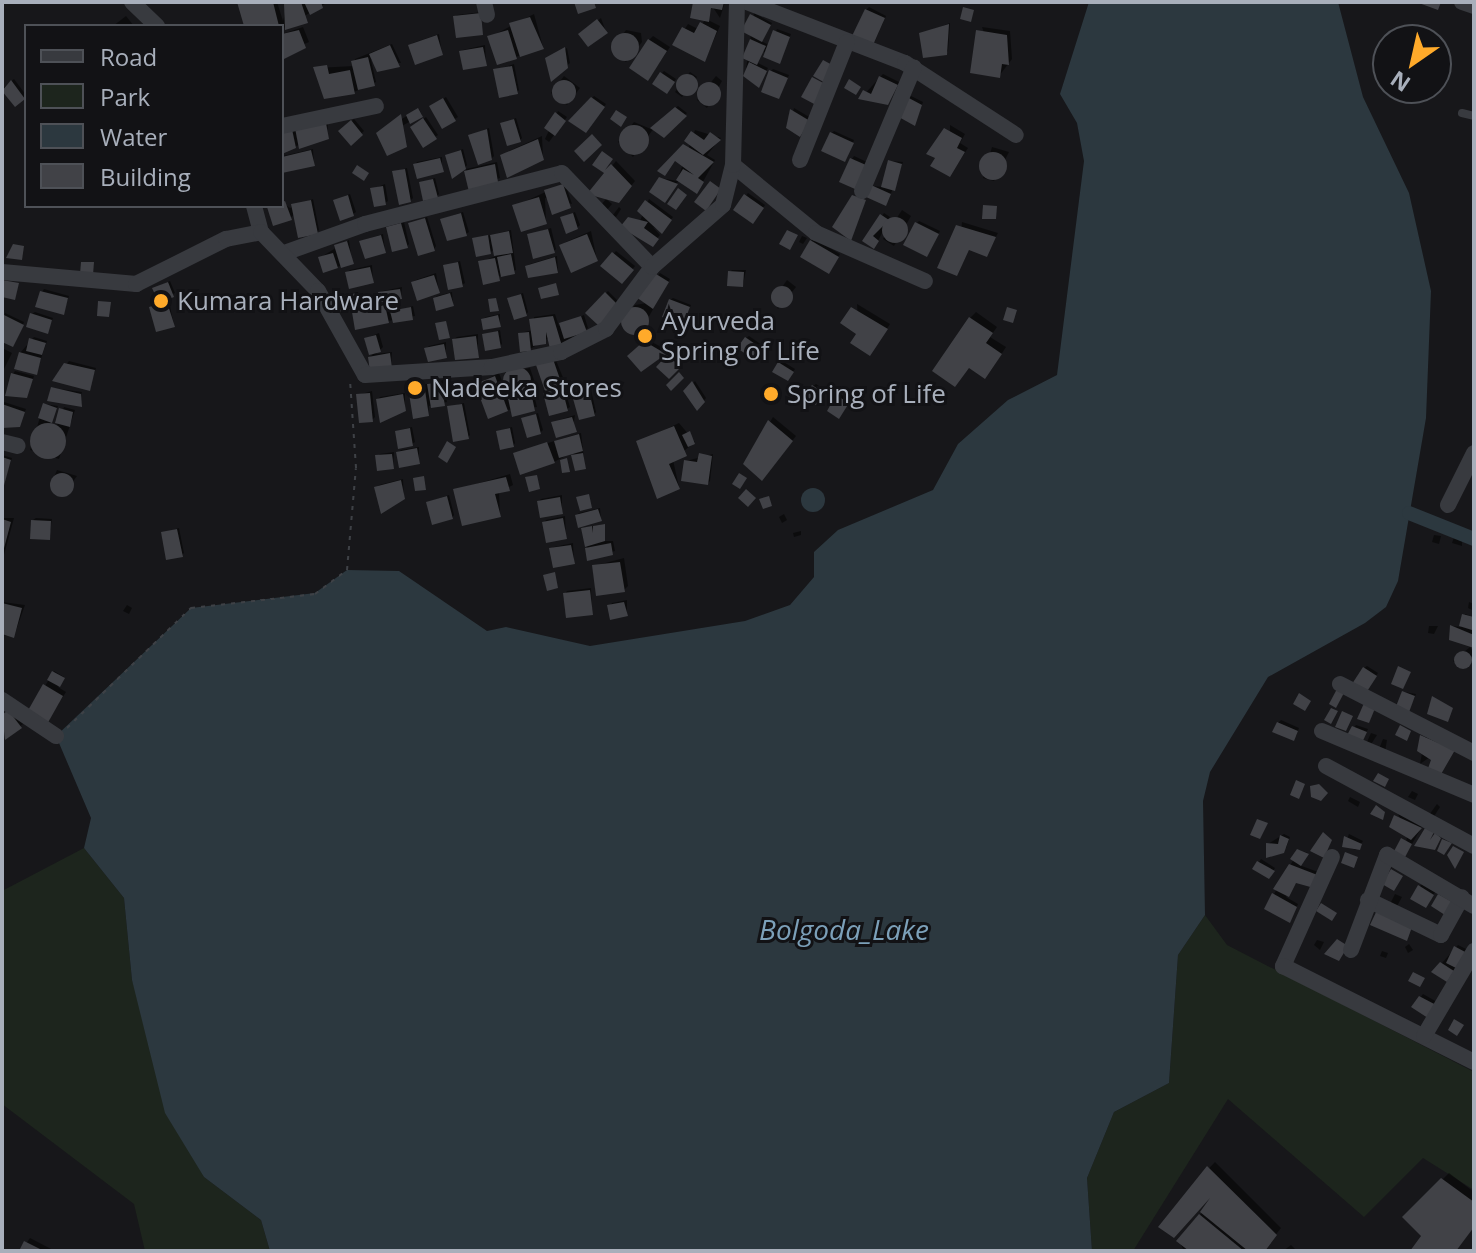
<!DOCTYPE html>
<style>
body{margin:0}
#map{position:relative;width:1476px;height:1253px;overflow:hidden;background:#17171a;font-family:"Open Sans",sans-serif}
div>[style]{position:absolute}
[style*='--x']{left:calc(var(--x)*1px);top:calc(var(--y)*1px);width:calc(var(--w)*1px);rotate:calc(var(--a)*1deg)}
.green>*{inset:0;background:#1d251d}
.water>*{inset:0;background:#2c383f}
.round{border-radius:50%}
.shadow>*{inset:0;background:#0007}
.canal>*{height:14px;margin:-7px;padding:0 7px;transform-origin:7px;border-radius:7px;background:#2c383f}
.building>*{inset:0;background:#414247}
.path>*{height:2px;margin-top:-1px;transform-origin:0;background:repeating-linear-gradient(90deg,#3e4146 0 4px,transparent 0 10px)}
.service>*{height:8px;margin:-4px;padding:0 4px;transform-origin:4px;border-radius:4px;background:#383a3f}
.minor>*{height:16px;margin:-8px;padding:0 8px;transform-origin:8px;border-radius:8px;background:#383a3f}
.dots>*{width:22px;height:22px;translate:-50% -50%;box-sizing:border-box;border:4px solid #121215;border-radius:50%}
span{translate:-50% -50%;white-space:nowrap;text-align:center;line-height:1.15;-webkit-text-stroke:6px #121215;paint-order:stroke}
.poi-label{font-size:26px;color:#a8afbb}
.left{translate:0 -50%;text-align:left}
.water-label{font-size:28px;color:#7ca0b9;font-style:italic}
.frame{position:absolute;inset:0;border:4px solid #a8afbb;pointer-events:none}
.legend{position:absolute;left:24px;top:24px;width:260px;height:184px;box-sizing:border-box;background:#121215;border:2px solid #4e5157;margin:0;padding:10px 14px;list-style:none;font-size:24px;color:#a8afbb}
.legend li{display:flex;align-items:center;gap:16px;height:40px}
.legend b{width:40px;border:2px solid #4e5157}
.north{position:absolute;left:1372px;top:24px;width:80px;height:80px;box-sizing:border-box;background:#121215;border:2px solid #4e5157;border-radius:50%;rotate:214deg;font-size:22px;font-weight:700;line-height:32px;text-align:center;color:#a8afbb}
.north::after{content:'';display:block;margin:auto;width:28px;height:36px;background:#ffaa2a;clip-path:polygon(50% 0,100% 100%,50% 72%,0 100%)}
</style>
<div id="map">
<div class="green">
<div style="clip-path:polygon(84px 848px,124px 898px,132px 980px,204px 1177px,261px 1220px,270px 1251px,145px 1251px,134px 1204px,2px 1104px,2px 891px)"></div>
<div style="clip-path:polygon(1205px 915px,1227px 945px,1474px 1072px,1474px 1190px,1423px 1158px,1364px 1217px,1228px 1099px,1133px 1251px,1092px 1251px,1087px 1178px,1114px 1112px,1169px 1083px,1178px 955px)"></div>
</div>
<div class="water">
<div style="clip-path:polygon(1089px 2px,1338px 2px,1363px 97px,1409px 193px,1431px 291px,1426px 418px,1398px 581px,1386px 607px,1365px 623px,1268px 677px,1210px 772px,1203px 801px,1205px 915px,1178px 955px,1169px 1083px,1114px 1112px,1087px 1178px,1092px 1251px,270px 1251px,261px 1220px,204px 1177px,165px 1113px,132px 980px,124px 898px,84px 848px,91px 818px,56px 736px,191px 608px,315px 593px,347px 570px,399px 571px,487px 631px,506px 627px,590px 646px,745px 621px,790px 605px,814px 577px,814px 552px,838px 530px,933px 490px,958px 444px,1008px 400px,1057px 375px,1084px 161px,1077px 123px,1060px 94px)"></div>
<div class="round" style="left:801px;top:488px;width:24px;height:24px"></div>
</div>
<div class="shadow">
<div style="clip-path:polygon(239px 2px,277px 2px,283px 21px,288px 2px,325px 4px,282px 29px,246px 26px)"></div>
<div style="clip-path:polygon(695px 2px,725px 2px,720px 18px,712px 6px,708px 20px,720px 26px,705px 60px,675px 44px,688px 24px,698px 29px,706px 19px)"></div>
<div style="clip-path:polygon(869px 7px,886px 16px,875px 41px,866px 10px)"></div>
<div style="clip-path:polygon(482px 12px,482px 33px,455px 17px,457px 15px)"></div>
<div style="clip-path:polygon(754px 13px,772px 23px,761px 41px,769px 45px,777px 29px,791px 34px,780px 61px,763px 51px,758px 63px,768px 68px,759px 85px,745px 76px)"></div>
<div style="clip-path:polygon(534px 14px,543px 47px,516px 57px,490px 37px)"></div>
<div style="clip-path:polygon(126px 16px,134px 26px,113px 26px)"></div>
<div style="clip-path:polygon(601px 18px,606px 32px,583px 32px)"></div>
<div style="clip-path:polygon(950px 23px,948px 51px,946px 53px,922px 34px)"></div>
<div style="clip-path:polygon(303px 27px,309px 42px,282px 54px,282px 34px)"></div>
<div style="clip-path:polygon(982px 27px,1010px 31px,1012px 59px,999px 76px)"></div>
<div style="clip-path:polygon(626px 30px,641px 33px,642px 42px,626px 62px,611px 51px)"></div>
<div style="clip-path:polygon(439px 34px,442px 54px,411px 45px,413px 43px)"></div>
<div style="clip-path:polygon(653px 36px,670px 47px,652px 74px,649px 40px)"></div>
<div style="clip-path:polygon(392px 44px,401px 63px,371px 60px,376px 82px,354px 92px,316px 68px,354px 66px,355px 59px)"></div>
<div style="clip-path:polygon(485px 45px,486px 64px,461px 52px,463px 50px)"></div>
<div style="clip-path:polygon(567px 48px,570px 63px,551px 79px,547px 60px)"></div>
<div style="clip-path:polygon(514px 64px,519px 90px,517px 92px,496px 70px)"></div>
<div style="clip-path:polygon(773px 69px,789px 75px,779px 97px,771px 71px)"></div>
<div style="clip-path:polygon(664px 71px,676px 79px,669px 89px,662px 73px)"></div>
<div style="clip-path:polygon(690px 72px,697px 77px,682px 97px,675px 92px)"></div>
<div style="clip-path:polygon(883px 74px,899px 82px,890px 101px,861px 98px)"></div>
<div style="clip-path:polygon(564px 76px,580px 88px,567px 105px,551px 93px)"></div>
<div style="clip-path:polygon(716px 76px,722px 81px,707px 108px,697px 100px)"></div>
<div style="clip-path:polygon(14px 79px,26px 95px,15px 104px,3px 88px)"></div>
<div style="clip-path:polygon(594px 96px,606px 104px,588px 129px,571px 120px)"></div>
<div style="clip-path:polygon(911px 96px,923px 102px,915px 124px,908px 98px)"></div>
<div style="clip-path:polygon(446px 97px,458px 117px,443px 126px,434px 104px)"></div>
<div style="clip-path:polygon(678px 106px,687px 113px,664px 135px,654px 128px,633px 157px,618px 142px,634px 122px,651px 129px)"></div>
<div style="clip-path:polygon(794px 108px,811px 118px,802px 132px,789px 127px)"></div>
<div style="clip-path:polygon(419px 109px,422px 115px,400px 127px,405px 145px,381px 131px)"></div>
<div style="clip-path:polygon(558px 111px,567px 117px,549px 142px,545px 139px)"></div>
<div style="clip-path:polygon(426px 117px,438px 135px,435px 137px,415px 125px)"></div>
<div style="clip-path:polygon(516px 118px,522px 138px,520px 140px,502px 124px)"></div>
<div style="clip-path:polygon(354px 119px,364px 131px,351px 143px,341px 131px)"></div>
<div style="clip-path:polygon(328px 122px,327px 137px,282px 150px,294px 127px)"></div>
<div style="clip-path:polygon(950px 125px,965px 134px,960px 143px,968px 148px,950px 175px)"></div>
<div style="clip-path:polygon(489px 128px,494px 156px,491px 159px,471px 135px)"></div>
<div style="clip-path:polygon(695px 130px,721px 138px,707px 155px,715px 160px,699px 189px,679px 180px,667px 198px,661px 178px,677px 181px)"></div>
<div style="clip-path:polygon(834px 131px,854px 140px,847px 157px,832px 133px)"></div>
<div style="clip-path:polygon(542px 136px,543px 158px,503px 156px,507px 152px)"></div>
<div style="clip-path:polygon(992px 147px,1009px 152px,994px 181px,983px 178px)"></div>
<div style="clip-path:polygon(313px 149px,314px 164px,282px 165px,283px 156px)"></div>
<div style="clip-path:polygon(463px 149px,467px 165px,465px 168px,447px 155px)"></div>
<div style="clip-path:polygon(854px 156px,867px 162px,857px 185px,852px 159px)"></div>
<div style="clip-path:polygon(442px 157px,442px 171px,415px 165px,417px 162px)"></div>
<div style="clip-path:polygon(616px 161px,635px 181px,623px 196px,591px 192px)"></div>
<div style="clip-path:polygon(890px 161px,903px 162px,888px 201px,873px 186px,883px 187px)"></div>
<div style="clip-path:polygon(497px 162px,500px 178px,470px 189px,466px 169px)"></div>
<div style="clip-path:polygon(407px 168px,413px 198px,410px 201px,395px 172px)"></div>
<div style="clip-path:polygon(435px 178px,439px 194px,437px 196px,421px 183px)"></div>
<div style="clip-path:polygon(565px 183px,572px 204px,545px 198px,546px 222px,515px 206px)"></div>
<div style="clip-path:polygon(385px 184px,388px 201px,385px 203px,373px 189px)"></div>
<div style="clip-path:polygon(748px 193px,765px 205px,755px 219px,736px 209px)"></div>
<div style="clip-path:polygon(350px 194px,356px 212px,353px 214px,335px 200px)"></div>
<div style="clip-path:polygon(313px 199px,319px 230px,317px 232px,295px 214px,290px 218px,282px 202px,290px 208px)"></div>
<div style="clip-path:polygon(606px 199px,612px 204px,607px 210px,601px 205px)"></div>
<div style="clip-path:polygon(649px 199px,673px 217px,662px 231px,653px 227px,660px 235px,652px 244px,630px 218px,640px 221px)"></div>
<div style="clip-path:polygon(619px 207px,621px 209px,616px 217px,613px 215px)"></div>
<div style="clip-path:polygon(902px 210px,911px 216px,894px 246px,883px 239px)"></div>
<div style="clip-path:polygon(463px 212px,469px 232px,466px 234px,442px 219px)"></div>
<div style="clip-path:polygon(575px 212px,580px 225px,577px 228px,563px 218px)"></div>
<div style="clip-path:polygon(884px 213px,890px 217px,876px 245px,865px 241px)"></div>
<div style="clip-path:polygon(427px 217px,436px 246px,434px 249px,410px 224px)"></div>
<div style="clip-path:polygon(919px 221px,940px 231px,929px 252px,916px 224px)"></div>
<div style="clip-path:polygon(404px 222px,409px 244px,407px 246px,388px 228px)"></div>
<div style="clip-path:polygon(962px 222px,998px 233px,986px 255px,970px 248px,957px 274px)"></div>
<div style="clip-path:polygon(551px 228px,556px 249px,554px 251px,529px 235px)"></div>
<div style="clip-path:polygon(511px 230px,516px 270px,484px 282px,480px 262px,496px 256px,495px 248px,491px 252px,475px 239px)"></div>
<div style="clip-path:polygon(591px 231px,597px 260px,562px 246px,566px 242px)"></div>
<div style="clip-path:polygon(383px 234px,385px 251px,362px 242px,364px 240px)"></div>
<div style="clip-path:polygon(802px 236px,807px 238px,803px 244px,799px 242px)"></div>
<div style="clip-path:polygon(814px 239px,840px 254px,831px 269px,811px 241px)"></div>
<div style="clip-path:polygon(349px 240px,352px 262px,337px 267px,321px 257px)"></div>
<div style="clip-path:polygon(616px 251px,635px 266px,622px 282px,603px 266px)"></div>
<div style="clip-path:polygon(557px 256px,558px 271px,527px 266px,530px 264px)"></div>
<div style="clip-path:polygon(460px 261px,465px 283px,462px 285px,445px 266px)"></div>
<div style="clip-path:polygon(372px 265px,373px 282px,347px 273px,350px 270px)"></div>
<div style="clip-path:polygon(732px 270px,746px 270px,743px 285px,730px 272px)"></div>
<div style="clip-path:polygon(436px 273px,439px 292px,413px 282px,416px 280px)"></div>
<div style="clip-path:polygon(660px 273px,670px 279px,638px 336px,621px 323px,635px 305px,647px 303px,639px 296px)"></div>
<div style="clip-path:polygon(787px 280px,796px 287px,778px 309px,773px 300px)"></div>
<div style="clip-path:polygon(170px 281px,175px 293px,168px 297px,174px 325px,151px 308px,161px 303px,155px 288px)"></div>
<div style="clip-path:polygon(402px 287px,401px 297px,380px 293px,383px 291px)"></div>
<div style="clip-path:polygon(44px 289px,69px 296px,63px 312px,42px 292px)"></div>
<div style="clip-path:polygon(608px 291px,619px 302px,588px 313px)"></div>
<div style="clip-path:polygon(358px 292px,359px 305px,337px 299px,339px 296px)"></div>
<div style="clip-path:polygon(452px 292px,453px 305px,435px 298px,437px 296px)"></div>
<div style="clip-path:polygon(523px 293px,528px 312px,526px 315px,509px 298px)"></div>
<div style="clip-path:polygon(673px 298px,691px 305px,684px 320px,670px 300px)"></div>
<div style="clip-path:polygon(388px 303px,390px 314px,413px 306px,415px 316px,388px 321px,354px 312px)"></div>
<div style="clip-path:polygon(857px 304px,890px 324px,874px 349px,859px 334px)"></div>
<div style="clip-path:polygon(35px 312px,53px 318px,47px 332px,32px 314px)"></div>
<div style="clip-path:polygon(976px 312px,997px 327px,990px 337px,1006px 347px,991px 370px,970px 318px)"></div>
<div style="clip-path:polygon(5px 313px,24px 322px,15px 342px,2px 340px)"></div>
<div style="clip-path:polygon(500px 314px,500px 325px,483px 319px,486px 317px)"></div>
<div style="clip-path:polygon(555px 314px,559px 326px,584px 315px,588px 328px,561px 345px,549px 338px,530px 349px,520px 333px,533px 330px,534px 317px)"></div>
<div style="clip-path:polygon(500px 330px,502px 344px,500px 346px,484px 335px)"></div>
<div style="clip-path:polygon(379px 333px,383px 347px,376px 354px,392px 352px,391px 366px,370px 357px,376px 351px,367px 338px)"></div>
<div style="clip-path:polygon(478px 334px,478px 356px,454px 339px,457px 337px)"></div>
<div style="clip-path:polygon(749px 336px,762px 345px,756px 354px,746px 338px)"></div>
<div style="clip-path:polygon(34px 337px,47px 341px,36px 373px,20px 353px)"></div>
<div style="clip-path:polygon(648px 340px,667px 350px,642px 369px,630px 356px)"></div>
<div style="clip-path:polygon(446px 342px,446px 356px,427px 348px,429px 346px)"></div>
<div style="clip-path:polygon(2px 348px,12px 353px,2px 373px)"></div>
<div style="clip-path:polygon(671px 354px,681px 363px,669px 376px,659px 367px)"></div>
<div style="clip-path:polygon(555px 358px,564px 380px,561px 383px,538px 366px)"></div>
<div style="clip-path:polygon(69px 361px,96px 368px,89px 389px,54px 380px)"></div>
<div style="clip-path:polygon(782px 361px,795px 369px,790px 376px,779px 363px)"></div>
<div style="clip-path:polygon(530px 368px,535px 383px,510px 392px,505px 372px)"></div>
<div style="clip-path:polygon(15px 371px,34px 376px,27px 396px,13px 374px)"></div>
<div style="clip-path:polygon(499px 373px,509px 400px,533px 391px,537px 407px,507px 410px,477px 384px)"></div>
<div style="clip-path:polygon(443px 380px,447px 402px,429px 406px,428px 415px,410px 388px)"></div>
<div style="clip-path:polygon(695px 381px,706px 398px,698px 408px,686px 392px)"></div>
<div style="clip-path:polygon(816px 384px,825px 390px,818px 401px,813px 386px)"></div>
<div style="clip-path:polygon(564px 387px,570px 407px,567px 409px,545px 394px)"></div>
<div style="clip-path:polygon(53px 388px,82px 392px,79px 401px)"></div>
<div style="clip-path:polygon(591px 390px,596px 412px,594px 415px,574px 396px)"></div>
<div style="clip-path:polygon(372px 391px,375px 417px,372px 420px,358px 395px)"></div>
<div style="clip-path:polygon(405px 393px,405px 410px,378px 399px,380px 397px)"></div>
<div style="clip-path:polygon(840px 394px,850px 400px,841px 414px,838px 396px)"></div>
<div style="clip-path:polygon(4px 402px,26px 409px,19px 425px,2px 424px)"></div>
<div style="clip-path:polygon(464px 403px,470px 435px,468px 437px,449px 407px)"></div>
<div style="clip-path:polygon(44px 404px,58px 406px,50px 423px,57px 425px,64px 407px,75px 410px,59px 459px,30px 450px)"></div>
<div style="clip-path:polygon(538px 413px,543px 430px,540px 433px,524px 419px)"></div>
<div style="clip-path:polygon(575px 415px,572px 434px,553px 423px,556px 421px)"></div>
<div style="clip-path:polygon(773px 417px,796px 436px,766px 474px,745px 464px)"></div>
<div style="clip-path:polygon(679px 423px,695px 442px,673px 460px,679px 487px,639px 442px)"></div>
<div style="clip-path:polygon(412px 427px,415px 442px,412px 444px,397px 431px)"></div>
<div style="clip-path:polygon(512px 427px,515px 443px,513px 446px,499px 431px)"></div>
<div style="clip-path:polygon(581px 433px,585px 467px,576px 469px,573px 452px,554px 462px,515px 453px)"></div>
<div style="clip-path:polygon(419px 447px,419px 463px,398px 453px,401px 450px)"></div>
<div style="clip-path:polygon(394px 452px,393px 467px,378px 456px,380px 454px)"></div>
<div style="clip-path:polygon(713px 454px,710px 481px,708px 483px,686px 461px)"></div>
<div style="clip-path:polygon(2px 455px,12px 458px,3px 485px,2px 485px)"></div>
<div style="clip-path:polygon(57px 470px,77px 476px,62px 496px,50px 487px)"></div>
<div style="clip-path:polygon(510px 474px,513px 485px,499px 492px,500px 515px,456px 490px)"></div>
<div style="clip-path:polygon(403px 479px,404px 498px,377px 487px,379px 485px)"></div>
<div style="clip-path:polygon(449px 495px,454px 515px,452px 518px,428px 502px)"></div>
<div style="clip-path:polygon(562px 495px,562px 512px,539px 501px,541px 499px)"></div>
<div style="clip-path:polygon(600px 508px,601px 519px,577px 516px,579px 513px)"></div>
<div style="clip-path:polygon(784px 514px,787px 520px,782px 523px,779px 517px)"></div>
<div style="clip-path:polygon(565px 516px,566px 537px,544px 523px,546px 520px)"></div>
<div style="clip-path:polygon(2px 518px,14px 518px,2px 562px)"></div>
<div style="clip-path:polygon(52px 519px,49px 538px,33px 520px,36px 518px)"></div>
<div style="clip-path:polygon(605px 524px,602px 541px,613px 541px,615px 551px,589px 558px,583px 528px)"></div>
<div style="clip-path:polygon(179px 528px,184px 553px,182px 555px,163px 533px)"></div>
<div style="clip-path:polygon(801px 531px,801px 535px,794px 537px,793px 533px)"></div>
<div style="clip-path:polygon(1434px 535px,1441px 536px,1439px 544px,1432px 542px)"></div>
<div style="clip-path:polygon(1454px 537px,1462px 541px,1462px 546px,1452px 543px)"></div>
<div style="clip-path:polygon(573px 543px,574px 562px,551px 549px,554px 547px)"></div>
<div style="clip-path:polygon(624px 558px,628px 586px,624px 590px,594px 566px)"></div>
<div style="clip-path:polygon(591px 588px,592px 613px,565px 594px,567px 591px)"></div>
<div style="clip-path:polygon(627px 600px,627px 614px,610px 606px,612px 603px)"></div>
<div style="clip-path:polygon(2px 602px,25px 605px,14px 636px,2px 635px)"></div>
<div style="clip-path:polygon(1469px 602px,1474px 604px,1474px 611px,1468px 608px)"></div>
<div style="clip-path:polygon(127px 605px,132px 608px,129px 614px,123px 611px)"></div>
<div style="clip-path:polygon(1465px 614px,1474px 617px,1474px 646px,1452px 626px,1461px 627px)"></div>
<div style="clip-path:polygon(1438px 626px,1434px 634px,1428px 633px,1429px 626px)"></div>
<div style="clip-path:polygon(1470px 647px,1474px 653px,1463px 669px,1453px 661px)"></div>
<div style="clip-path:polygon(1367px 666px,1378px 673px,1368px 688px,1364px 668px)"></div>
<div style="clip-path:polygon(54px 671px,64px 677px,58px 687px,66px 692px,46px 723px,45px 686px)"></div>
<div style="clip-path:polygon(1404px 692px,1416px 694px,1408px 712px)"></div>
<div style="clip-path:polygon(11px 709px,23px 724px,5px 738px,2px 716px)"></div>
<div style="clip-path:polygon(1281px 720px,1299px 728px,1296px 736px,1278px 723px)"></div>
<div style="clip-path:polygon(1356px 725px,1368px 729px,1363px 740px,1354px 728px)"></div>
<div style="clip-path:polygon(1426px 732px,1457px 745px,1440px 774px,1430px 757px,1420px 764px)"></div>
<div style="clip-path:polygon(1371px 733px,1377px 735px,1370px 746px,1366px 744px)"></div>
<div style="clip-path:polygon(1383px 739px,1387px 740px,1385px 752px,1379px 749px)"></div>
<div style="clip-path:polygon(1412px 791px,1418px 794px,1415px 800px,1408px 797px)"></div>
<div style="clip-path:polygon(1350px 797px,1360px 802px,1358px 807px,1348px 801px)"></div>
<div style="clip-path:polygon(1437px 804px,1440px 807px,1433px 818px,1429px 815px)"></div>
<div style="clip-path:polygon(1398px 814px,1423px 825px,1405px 856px,1407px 835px)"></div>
<div style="clip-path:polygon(1284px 834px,1290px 837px,1286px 848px,1268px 844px)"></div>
<div style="clip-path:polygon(1349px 834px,1363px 841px,1356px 850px,1344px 846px)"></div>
<div style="clip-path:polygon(1299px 850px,1308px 853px,1299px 865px,1321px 873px,1296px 882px,1286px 897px,1298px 904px,1290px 921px,1274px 894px)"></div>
<div style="clip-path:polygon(1261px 859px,1275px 868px,1271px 874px,1255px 868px)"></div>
<div style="clip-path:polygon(1422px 884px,1435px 892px,1428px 904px,1420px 886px)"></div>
<div style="clip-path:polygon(1395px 894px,1402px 897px,1396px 908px,1389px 906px)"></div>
<div style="clip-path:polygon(1317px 940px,1324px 942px,1320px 950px,1314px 945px)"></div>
<div style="clip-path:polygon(1409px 944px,1413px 950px,1408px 953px,1405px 947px)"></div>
<div style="clip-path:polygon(1458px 945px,1468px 950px,1449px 977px,1434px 972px)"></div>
<div style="clip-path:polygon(1382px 951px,1388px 953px,1386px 958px,1380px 956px)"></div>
<div style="clip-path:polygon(1423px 994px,1439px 1003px,1414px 1006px)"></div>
<div style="clip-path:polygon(1215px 1162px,1281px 1228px,1263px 1251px,1184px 1251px,1179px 1241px,1213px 1199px,1195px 1183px)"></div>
<div style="clip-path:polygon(1449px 1173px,1474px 1192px,1474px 1224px,1452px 1251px,1413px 1251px,1424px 1236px,1405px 1217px)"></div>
<div style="clip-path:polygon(30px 1238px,55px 1251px,21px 1251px)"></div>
<div style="clip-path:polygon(1291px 1245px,1297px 1251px,1283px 1251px)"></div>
</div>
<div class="canal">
<div style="--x:1409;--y:513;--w:70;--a:21.8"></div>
</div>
<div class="building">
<div style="clip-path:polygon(237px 2px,273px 2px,279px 26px,244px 26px)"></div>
<div style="clip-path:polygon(301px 2px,308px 23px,285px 30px,284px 3px)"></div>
<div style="clip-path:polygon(304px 2px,321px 2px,323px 8px,310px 15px)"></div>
<div style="clip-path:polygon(574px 2px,594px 2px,596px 8px,578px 14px)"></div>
<div style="clip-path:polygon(693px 2px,724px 2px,722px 10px,711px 8px,709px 22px,690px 18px)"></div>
<div style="clip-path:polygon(1416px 2px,1441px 2px,1438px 10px)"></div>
<div style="clip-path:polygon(963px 7px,974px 10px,971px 22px,960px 19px)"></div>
<div style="clip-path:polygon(865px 9px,885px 18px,873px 45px,852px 36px)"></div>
<div style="clip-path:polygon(481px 13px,483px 35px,456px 38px,453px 16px)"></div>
<div style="clip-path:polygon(750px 14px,771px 25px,762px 42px,741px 31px)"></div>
<div style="clip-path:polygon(530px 17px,544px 49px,520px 57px,509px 23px)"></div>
<div style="clip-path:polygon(597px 19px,608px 33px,588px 47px,578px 34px)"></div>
<div style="clip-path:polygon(700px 22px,717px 31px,705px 62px,672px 45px,682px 27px,694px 33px)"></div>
<div style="clip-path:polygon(949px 24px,947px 55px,923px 58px,919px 33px)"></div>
<div style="clip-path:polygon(299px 30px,306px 48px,282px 60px,282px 34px)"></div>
<div style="clip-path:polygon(508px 30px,517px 59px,497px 65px,487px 36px)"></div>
<div style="clip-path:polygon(773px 30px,790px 37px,780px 64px,763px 57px)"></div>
<div style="clip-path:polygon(976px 30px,1007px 35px,1009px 65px,1002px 64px,1000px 78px,970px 73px)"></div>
<div class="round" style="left:611px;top:33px;width:28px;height:28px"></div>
<div style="clip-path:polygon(437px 35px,443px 55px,415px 65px,408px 45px)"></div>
<div style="clip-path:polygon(648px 39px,667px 51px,648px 81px,629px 68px)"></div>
<div style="clip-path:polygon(750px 39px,766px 46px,757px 65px,742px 58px)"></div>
<div style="clip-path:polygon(390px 45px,400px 67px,377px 72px,369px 54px)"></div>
<div style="clip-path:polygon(483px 47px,487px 66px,463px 70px,459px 51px)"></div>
<div style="clip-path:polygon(565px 47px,568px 68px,551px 82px,545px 58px)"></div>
<div style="clip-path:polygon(368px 57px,375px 86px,358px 90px,351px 61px)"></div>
<div style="clip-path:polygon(823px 60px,836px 67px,827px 84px,813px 76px)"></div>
<div style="clip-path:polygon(749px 62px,767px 71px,759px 88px,743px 76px)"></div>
<div style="clip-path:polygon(327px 65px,329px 74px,350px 70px,355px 94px,324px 99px,313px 67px)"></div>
<div style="clip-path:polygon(512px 66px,518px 94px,499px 98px,493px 69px)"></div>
<div style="clip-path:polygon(769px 70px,788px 78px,779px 99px,761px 92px)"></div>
<div style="clip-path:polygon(660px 72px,675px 82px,667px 94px,652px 84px)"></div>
<div class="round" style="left:676px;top:74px;width:22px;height:22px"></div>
<div style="clip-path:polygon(879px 76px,898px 85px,888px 105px,858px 99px,863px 90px,871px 94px)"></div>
<div style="clip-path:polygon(812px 77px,827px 85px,816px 105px,801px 97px)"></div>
<div style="clip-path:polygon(849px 79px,861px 87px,856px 95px,844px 88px)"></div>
<div class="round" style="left:552px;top:80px;width:24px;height:24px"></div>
<div style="clip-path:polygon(11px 80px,25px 99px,15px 107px,2px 91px)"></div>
<div class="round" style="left:697px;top:82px;width:24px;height:24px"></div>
<div style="clip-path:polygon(591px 97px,605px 107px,586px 133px,568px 121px)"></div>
<div style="clip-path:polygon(907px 97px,922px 105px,915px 126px,897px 116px)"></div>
<div style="clip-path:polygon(443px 98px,456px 121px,442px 129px,429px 106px)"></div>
<div style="clip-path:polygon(675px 107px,687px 116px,664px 138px,650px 128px)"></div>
<div style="clip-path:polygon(418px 108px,423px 117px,410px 124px,406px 115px)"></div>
<div style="clip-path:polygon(790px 109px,810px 121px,800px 137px,786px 128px)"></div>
<div style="clip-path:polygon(616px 110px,627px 117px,621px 127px,610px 119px)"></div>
<div style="clip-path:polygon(555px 112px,566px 121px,555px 136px,544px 128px)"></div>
<div style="clip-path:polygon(401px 114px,407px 147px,387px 156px,376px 133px)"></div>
<div style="clip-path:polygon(423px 118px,437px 139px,423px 148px,410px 127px)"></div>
<div style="clip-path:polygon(514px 119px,521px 142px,507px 146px,500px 123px)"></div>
<div style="clip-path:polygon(351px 120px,363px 135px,351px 146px,338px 131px)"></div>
<div style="clip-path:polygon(326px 123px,329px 139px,299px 149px,295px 128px)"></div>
<div class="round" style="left:619px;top:125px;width:30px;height:30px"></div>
<div style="clip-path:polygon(944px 128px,962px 138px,957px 148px,965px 152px,950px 177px,930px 166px,935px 158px,926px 154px)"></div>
<div style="clip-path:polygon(292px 129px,296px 148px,282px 154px,282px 131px)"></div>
<div style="clip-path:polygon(487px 129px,492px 160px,478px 165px,468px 135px)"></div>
<div style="clip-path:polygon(691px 131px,704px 140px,710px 132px,721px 140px,703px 155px,684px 141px)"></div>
<div style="clip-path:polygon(830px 132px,854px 143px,845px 162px,821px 151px)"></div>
<div style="clip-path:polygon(592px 134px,602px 145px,584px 162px,574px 151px)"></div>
<div style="clip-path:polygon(538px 139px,544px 160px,507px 178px,500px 155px)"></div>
<div style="clip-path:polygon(683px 144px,714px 162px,698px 178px,704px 182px,697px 194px,676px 180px,683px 169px,694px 175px,675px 161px,665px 176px,657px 171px)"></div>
<div style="clip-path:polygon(311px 150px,315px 166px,282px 173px,282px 157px)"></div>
<div style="clip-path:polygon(461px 150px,466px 169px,452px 179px,445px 155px)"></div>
<div style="clip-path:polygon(602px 151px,613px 159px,605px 170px,611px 164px,632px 186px,619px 203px,587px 194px,604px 173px,592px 165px)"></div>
<div class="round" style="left:979px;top:152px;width:28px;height:28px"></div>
<div style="clip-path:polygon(440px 158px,444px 172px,417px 179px,413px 164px)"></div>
<div style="clip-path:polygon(850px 158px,866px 165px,855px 189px,839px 182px)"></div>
<div style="clip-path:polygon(888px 160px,902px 164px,895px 191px,881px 187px)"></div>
<div style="clip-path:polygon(495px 164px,498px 182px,469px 192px,464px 171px)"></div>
<div style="clip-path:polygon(357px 165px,369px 173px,364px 181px,352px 173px)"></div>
<div style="clip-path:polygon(405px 169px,411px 202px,399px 205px,392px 171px)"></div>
<div style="clip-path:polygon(659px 177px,678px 184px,665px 203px,649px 192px)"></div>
<div style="clip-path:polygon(433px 179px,438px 198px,423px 201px,419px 182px)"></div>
<div style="clip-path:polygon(710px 181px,721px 189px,706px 211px,694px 202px)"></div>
<div style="clip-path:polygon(563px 184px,571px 208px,552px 215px,544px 190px)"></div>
<div style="clip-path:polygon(871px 185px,891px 194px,886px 206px,866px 197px)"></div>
<div style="clip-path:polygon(383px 186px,386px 205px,374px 207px,370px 188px)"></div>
<div style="clip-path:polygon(678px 188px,687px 195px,676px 210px,667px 204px)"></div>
<div style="clip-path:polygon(744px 194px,764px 208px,753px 224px,733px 210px)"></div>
<div style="clip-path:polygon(348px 195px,354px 216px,340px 221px,333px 200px)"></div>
<div style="clip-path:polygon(852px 195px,866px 200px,851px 241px,832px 227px)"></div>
<div style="clip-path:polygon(539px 197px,547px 224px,521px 232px,512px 205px)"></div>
<div style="clip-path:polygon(311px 200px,318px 234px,298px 238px,291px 204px)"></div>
<div style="clip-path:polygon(645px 200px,672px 220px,662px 234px,637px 211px)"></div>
<div style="clip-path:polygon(285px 201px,292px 220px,273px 226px,267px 207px)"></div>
<div style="clip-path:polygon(983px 205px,997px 206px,996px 219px,982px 219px)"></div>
<div style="clip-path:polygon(461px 213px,467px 236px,447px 241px,440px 219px)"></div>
<div style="clip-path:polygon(573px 213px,578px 229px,566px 234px,560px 217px)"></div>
<div style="clip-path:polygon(880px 214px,889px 220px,873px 236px,879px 241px,874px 249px,862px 241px)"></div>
<div class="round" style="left:882px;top:217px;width:26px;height:26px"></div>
<div style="clip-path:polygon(628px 217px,648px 222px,644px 228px,659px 239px,653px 247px,620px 227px)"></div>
<div style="clip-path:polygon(425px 218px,435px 251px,418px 256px,408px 223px)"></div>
<div style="clip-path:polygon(915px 222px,939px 234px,927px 257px,903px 245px)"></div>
<div style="clip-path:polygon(401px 223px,408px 248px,392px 252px,386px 227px)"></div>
<div style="clip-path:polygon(956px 225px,996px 237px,987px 257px,969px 250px,957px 276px,937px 268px)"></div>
<div style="clip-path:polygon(548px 229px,555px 253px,533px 259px,527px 234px)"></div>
<div style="clip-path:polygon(787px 230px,798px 235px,790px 250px,779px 244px)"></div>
<div style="clip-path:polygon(509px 231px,513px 253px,494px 256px,490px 235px)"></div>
<div style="clip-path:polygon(587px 234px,598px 261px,571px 273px,559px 245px)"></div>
<div style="clip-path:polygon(381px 235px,386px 253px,365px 259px,359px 241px)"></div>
<div style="clip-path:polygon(488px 235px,491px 254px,476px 257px,472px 238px)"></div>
<div style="clip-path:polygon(810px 240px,839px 257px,829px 274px,800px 257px)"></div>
<div style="clip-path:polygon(347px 241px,354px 264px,341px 268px,334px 245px)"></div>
<div style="clip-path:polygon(13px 244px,24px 246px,22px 260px,6px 258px)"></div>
<div style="clip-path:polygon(612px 252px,634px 270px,622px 284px,600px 266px)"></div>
<div style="clip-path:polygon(333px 253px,338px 268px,323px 273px,318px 257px)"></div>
<div style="clip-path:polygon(511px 254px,515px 274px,501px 277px,497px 257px)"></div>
<div style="clip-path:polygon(555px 257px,558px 273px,528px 278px,525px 266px)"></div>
<div style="clip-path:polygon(495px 258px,500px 281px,483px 285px,478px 261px)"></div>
<div style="clip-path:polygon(81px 262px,94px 262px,93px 275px,80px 274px)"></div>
<div style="clip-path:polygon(458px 262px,463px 287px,448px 290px,443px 265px)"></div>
<div style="clip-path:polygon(370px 267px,374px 283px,349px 289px,345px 272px)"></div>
<div style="clip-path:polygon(728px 271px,744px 272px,743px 287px,727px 286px)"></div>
<div style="clip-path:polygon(656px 274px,669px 282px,653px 309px,636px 297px)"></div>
<div style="clip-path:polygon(434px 275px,440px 293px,417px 301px,411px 282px)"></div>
<div style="clip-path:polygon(2px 280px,19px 283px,15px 300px,2px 297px)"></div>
<div style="clip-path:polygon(168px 282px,174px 297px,159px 303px,152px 288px)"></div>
<div style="clip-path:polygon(556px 283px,559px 295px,541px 299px,538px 288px)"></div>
<div class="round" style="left:771px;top:286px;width:22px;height:22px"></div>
<div style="clip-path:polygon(400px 289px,402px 299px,380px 302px,378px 292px)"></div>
<div style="clip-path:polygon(40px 291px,68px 298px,64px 315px,35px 307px)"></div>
<div style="clip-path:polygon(605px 292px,619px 306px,599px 326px,585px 313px)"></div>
<div style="clip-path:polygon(356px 293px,360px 307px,338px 312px,335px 298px)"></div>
<div style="clip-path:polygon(450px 293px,454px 306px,436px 311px,433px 298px)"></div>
<div style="clip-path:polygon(521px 294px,527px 316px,514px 320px,507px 298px)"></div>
<div style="clip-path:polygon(496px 298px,499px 311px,490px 312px,488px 299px)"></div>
<div style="clip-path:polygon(669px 299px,690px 307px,683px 325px,662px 317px)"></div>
<div style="clip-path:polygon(98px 301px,111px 302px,109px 317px,97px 316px)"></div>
<div style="clip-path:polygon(167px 302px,175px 327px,156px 332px,149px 307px)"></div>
<div style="clip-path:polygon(385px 305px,389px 323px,355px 330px,352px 312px)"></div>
<div style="clip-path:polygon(411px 307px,413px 320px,393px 323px,390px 311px)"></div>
<div style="clip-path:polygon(851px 307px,888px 329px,870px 356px,850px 343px,856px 334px,840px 323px)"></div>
<div style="clip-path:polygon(1007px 307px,1017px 310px,1013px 323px,1003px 320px)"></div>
<div class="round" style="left:621px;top:307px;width:28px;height:28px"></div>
<div style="clip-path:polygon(30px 313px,52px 320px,48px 334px,26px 327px)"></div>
<div style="clip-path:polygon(2px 314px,24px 325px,13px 347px,2px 342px)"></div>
<div style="clip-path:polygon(498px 315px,501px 327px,483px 330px,481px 319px)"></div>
<div style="clip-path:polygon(553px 316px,562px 346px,550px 349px,546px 332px,546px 344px,533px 346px,529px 319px)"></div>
<div style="clip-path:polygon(581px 316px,587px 332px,564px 339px,559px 323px)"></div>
<div style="clip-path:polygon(969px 317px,993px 333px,986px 343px,1002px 354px,985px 379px,969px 368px,955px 387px,932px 371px)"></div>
<div style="clip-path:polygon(446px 321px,450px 338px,439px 340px,435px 323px)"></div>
<div style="clip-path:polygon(498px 331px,501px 348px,485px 351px,482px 334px)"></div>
<div style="clip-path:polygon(529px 332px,531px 351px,520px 352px,518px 333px)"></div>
<div style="clip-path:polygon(376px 335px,381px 352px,369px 355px,364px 338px)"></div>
<div style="clip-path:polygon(476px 336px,479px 358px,455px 360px,452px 339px)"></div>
<div style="clip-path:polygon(745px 337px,761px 348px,753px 359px,737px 348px)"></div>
<div style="clip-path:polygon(29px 338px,46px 343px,42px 355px,26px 351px)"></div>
<div style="clip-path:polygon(644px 341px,666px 354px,641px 372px,627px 356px)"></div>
<div style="clip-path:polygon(444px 344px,447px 358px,428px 362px,424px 348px)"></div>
<div style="clip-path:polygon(19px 352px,41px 358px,37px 375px,14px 369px)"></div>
<div style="clip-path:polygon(390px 353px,392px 368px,370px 372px,368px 357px)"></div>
<div style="clip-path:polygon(667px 355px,681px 367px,669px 379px,656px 367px)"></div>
<div style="clip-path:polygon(553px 359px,562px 385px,545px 391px,536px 365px)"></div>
<div style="clip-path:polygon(778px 362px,794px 372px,788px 381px,772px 372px)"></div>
<div style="clip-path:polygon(64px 363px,95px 370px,90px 391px,52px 381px)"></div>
<div class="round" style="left:503px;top:367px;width:28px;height:28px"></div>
<div style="clip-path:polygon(679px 372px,684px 378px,671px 391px,666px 385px)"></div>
<div style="clip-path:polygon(11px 373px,33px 379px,27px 398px,5px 396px)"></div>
<div style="clip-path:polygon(495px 376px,508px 411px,488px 419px,475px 384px)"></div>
<div style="clip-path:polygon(692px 381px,705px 402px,697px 411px,683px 391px)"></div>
<div style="clip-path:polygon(441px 382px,445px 406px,431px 408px,427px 384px)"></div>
<div style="clip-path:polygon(424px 384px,429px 416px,413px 419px,408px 387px)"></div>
<div style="clip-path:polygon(812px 385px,824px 393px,816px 405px,803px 397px)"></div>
<div style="clip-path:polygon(51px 387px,81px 394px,82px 407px,47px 401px)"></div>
<div style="clip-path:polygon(562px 388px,568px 411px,549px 416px,543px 393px)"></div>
<div style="clip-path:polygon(589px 391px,595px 416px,579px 420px,572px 395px)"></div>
<div style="clip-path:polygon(531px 392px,535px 411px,512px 417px,508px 398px)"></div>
<div style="clip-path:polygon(370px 393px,373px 422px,359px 423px,356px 394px)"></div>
<div style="clip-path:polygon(403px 394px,406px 411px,380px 423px,376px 399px)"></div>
<div style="clip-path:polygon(836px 395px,849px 403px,839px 419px,827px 411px)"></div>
<div style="clip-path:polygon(43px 403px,57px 408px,52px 423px,38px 418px)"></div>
<div style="clip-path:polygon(2px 404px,25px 412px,20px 427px,2px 428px)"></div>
<div style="clip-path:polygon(462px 404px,469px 439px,453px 442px,447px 406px)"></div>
<div style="clip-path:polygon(59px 408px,73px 412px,70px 427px,55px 423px)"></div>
<div style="clip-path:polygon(536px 414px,541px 434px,527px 438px,521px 418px)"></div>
<div style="clip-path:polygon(572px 417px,577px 432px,556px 438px,551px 422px)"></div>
<div style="clip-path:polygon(768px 420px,793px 441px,762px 481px,743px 464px)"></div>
<div class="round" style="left:30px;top:423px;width:36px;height:36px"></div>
<div style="clip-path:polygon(674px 426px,687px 456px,669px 464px,680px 489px,657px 499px,636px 441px)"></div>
<div style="clip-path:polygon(410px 428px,413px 446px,398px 449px,395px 431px)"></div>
<div style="clip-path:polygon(510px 428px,514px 447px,500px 450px,496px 431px)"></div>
<div style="clip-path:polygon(690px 431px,695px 444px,688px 447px,682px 435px)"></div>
<div style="clip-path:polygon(579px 434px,583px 451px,559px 458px,554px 441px)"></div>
<div style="clip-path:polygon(447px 441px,456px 447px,447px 463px,438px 457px)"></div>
<div style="clip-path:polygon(547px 442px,555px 463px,520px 475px,513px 453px)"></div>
<div style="clip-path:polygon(417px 448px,420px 464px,399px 468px,396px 452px)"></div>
<div style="clip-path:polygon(583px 453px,586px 469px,575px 471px,571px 455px)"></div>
<div style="clip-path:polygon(699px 453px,712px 456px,708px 485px,681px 481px,684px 460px,697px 462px)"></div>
<div style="clip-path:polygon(392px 454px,394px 469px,377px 471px,375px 455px)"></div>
<div style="clip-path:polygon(2px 457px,11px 460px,3px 489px,2px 488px)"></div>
<div style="clip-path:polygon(567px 458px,570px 472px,562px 473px,560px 460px)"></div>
<div class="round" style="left:50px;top:473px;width:24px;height:24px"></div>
<div style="clip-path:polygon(739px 473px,747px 478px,740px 489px,732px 484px)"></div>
<div style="clip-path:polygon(537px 475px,540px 489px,529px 492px,525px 477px)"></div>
<div style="clip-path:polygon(424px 476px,426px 490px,415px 491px,413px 478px)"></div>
<div style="clip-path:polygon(506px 477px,510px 491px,495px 494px,501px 517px,462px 526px,453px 489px)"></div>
<div style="clip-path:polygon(401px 480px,405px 499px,381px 514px,374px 487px)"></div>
<div style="clip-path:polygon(746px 489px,756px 498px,748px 507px,738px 498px)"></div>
<div style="clip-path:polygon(589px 494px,592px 508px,580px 511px,576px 497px)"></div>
<div style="clip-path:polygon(447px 496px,453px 519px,432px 525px,426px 502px)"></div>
<div style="clip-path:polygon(769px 496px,772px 506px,763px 509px,759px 499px)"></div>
<div style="clip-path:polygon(560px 497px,563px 514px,540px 518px,537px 501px)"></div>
<div style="clip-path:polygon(598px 509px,602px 521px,578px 528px,575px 515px)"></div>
<div style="clip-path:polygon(563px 518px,567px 539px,546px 543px,542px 522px)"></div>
<div style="clip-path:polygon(2px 519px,11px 522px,3px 552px,2px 552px)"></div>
<div style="clip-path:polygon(31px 520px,51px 521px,50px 540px,30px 539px)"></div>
<div style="clip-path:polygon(605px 524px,605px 541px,585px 547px,581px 528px,592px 526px,593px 533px,593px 526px)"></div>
<div style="clip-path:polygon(177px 529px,183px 557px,166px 560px,161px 532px)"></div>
<div style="clip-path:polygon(611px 543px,613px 555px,587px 561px,585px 548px)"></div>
<div style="clip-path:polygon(571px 545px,575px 564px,553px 568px,549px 548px)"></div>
<div style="clip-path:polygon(620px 562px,625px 592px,596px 596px,592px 565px)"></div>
<div style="clip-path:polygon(555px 572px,558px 588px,547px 591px,543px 575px)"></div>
<div style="clip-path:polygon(590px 590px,593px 615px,566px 618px,563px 593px)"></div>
<div style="clip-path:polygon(624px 602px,628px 616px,610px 620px,607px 605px)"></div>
<div style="clip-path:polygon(2px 603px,22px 608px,14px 638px,2px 634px)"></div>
<div style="clip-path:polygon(1462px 614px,1474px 617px,1472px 630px,1459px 626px)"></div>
<div style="clip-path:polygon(1450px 625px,1474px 635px,1474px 648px,1449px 640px)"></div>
<div class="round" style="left:1454px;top:651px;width:18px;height:18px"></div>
<div style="clip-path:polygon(1398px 666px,1411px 672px,1403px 689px,1391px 684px)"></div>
<div style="clip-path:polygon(1363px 667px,1377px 676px,1366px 693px,1352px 684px)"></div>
<div style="clip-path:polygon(52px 671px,65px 678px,60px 687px,47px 680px)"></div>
<div style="clip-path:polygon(43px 684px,63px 696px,46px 726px,26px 714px)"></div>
<div style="clip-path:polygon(1338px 687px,1345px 691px,1336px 708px,1329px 704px)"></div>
<div style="clip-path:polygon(1402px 691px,1415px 696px,1408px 715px,1395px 709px)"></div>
<div style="clip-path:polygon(1299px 693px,1311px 701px,1305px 711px,1293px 704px)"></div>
<div style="clip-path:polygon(1432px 696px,1453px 708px,1448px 722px,1427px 714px)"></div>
<div style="clip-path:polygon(1365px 701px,1376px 706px,1369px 723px,1357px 719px)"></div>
<div style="clip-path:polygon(1331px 708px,1338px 711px,1331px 724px,1324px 720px)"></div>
<div style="clip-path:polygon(8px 710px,22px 728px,5px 740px,2px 715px)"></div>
<div style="clip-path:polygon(1342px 711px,1353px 716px,1346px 731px,1335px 727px)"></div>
<div style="clip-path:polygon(1277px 722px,1298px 731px,1294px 741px,1272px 732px)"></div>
<div style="clip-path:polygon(1400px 725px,1411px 731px,1407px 741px,1395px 735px)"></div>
<div style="clip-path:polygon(1352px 726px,1367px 732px,1361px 745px,1346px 737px)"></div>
<div style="clip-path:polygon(1420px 735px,1455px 750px,1440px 776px,1427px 771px,1431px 760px,1417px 751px)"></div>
<div style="clip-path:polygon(1378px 773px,1389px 779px,1385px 787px,1373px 781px)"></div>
<div style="clip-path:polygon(1296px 780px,1305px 784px,1299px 799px,1290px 795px)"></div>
<div style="clip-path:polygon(1319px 784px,1328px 793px,1321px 801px,1311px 797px,1310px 786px)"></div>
<div style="clip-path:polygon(1376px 805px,1385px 812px,1383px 820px,1370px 814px)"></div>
<div style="clip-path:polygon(1394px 815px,1422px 828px,1411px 840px,1389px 827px)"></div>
<div style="clip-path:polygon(1257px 819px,1268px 823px,1260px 839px,1250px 835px)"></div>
<div style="clip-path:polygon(1425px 828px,1434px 832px,1430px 840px,1435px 833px,1441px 838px,1435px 850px,1414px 846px)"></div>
<div style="clip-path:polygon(1323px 832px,1332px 840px,1324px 858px,1310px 851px)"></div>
<div style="clip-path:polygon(1280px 835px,1289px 839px,1284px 853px,1266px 858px,1266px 843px,1278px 844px)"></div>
<div style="clip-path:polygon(1344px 836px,1362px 844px,1360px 850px,1342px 847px)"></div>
<div style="clip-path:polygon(1401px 838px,1412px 844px,1403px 861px,1392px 855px)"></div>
<div style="clip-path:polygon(1442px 839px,1452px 843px,1444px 855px,1437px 851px)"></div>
<div style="clip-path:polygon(1453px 846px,1464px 852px,1455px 869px,1447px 855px)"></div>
<div style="clip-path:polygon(1297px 849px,1309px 854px,1301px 866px,1290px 859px)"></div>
<div style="clip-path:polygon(1345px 852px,1358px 857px,1354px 868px,1341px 863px)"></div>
<div style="clip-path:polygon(1257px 861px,1275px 871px,1269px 879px,1252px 869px)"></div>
<div style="clip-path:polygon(1289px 864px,1320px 876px,1314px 888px,1296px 883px,1289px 897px,1273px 889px)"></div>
<div style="clip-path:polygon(1391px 869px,1403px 876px,1394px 891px,1382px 884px)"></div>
<div style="clip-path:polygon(1418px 885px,1434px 895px,1426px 908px,1410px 899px)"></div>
<div style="clip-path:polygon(1272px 893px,1297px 907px,1290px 923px,1264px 909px)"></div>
<div style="clip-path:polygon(1438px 894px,1456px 904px,1448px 917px,1431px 906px)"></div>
<div style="clip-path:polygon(1321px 903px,1337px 913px,1332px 921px,1316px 911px)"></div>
<div style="clip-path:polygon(1377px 910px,1412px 927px,1407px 941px,1370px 925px)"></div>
<div style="clip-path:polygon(1337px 939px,1348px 946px,1339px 961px,1324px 954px)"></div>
<div style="clip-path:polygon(1454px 946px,1467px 953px,1458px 969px,1446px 963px)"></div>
<div style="clip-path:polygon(1440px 962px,1454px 971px,1447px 982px,1431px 972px)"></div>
<div style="clip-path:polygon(1413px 972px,1425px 978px,1420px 987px,1408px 981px)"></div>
<div style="clip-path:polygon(1419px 996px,1438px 1006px,1431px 1020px,1411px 1007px)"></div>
<div style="clip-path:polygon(1454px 1019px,1464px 1025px,1457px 1036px,1448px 1030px)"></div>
<div style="clip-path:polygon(1207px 1166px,1277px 1235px,1265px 1251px,1248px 1251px,1200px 1212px,1210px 1198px,1174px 1238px,1158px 1227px)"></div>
<div style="clip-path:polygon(1441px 1178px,1474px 1202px,1474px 1227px,1456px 1251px,1410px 1251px,1421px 1236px,1402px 1217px)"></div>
<div style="clip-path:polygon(1199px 1214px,1244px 1251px,1189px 1251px,1176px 1241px)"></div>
<div style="clip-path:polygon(24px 1241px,44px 1251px,19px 1251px)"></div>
</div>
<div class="path">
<div style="--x:67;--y:728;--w:173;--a:-44.1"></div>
<div style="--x:191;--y:608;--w:125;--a:-6.4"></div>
<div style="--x:315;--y:594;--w:40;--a:-37"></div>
<div style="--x:347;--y:570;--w:102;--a:-85"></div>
<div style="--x:356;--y:468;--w:88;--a:-93.9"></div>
</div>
<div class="service">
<div style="--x:1462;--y:113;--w:12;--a:14"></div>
</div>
<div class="minor">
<div style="--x:132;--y:2;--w:35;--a:44"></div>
<div style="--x:484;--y:2;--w:13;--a:77"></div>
<div style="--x:747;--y:2;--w:169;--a:21.1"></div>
<div style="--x:905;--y:63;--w:132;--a:33"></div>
<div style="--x:1462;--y:2;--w:13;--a:18"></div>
<div style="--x:282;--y:126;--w:96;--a:-12"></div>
<div style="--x:800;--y:160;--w:127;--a:-68.3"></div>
<div style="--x:733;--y:165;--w:107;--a:39.3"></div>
<div style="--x:816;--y:233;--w:119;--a:23.8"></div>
<div style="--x:862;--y:191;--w:134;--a:-67.2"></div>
<div style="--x:254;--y:206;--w:27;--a:75"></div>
<div style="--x:287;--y:252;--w:83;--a:-19.7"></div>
<div style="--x:365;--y:224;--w:203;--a:-14.5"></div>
<div style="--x:562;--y:173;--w:130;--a:46.2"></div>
<div style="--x:2;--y:272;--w:135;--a:5.1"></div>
<div style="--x:136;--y:284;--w:101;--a:-26.6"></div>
<div style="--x:226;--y:239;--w:36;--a:-11"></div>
<div style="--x:261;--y:232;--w:82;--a:46"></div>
<div style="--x:318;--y:291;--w:96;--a:60.8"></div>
<div style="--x:365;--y:375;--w:127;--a:-3.6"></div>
<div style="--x:492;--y:367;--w:71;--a:-12.3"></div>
<div style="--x:561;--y:352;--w:51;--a:-27.1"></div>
<div style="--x:606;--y:329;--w:77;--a:-53.4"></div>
<div style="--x:652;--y:267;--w:94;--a:-41.1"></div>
<div style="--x:723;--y:205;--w:41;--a:-76"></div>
<div style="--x:733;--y:165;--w:163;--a:-88.6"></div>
<div style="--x:2;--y:442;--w:16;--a:14"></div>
<div style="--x:1448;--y:505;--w:58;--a:-63.4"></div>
<div style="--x:1340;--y:684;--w:151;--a:27.2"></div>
<div style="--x:2;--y:700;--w:65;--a:33.7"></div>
<div style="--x:1322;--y:731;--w:165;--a:22.8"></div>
<div style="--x:1326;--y:766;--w:168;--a:28.4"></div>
<div style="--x:1332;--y:857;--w:120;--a:114.2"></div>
<div style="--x:1283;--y:966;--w:214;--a:26.7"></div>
<div style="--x:1368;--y:900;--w:81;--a:25.6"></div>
<div style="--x:1441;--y:935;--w:43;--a:-61.1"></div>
<div style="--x:1351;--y:950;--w:102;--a:-69.2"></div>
<div style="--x:1387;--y:855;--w:101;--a:30.4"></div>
<div style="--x:1424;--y:1036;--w:99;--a:-59.5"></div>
</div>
<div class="dots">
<div style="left:161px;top:301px;background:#ffaa2a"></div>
<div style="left:645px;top:336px;background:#ffaa2a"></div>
<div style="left:415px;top:388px;background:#ffaa2a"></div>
<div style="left:771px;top:394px;background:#ffaa2a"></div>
</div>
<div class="poi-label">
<span class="left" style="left:177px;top:301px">Kumara Hardware</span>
<span class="left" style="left:661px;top:336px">Ayurveda<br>Spring of Life</span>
<span class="left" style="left:431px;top:388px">Nadeeka Stores</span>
<span class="left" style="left:787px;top:394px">Spring of Life</span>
</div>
<div class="water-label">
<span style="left:844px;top:929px">Bolgoda_Lake</span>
</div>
<div class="frame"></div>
<ul class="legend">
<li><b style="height:10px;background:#383a3f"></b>Road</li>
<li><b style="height:22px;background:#1d251d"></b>Park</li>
<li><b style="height:22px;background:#2c383f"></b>Water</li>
<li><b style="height:22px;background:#414247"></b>Building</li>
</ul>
<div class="north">N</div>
</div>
